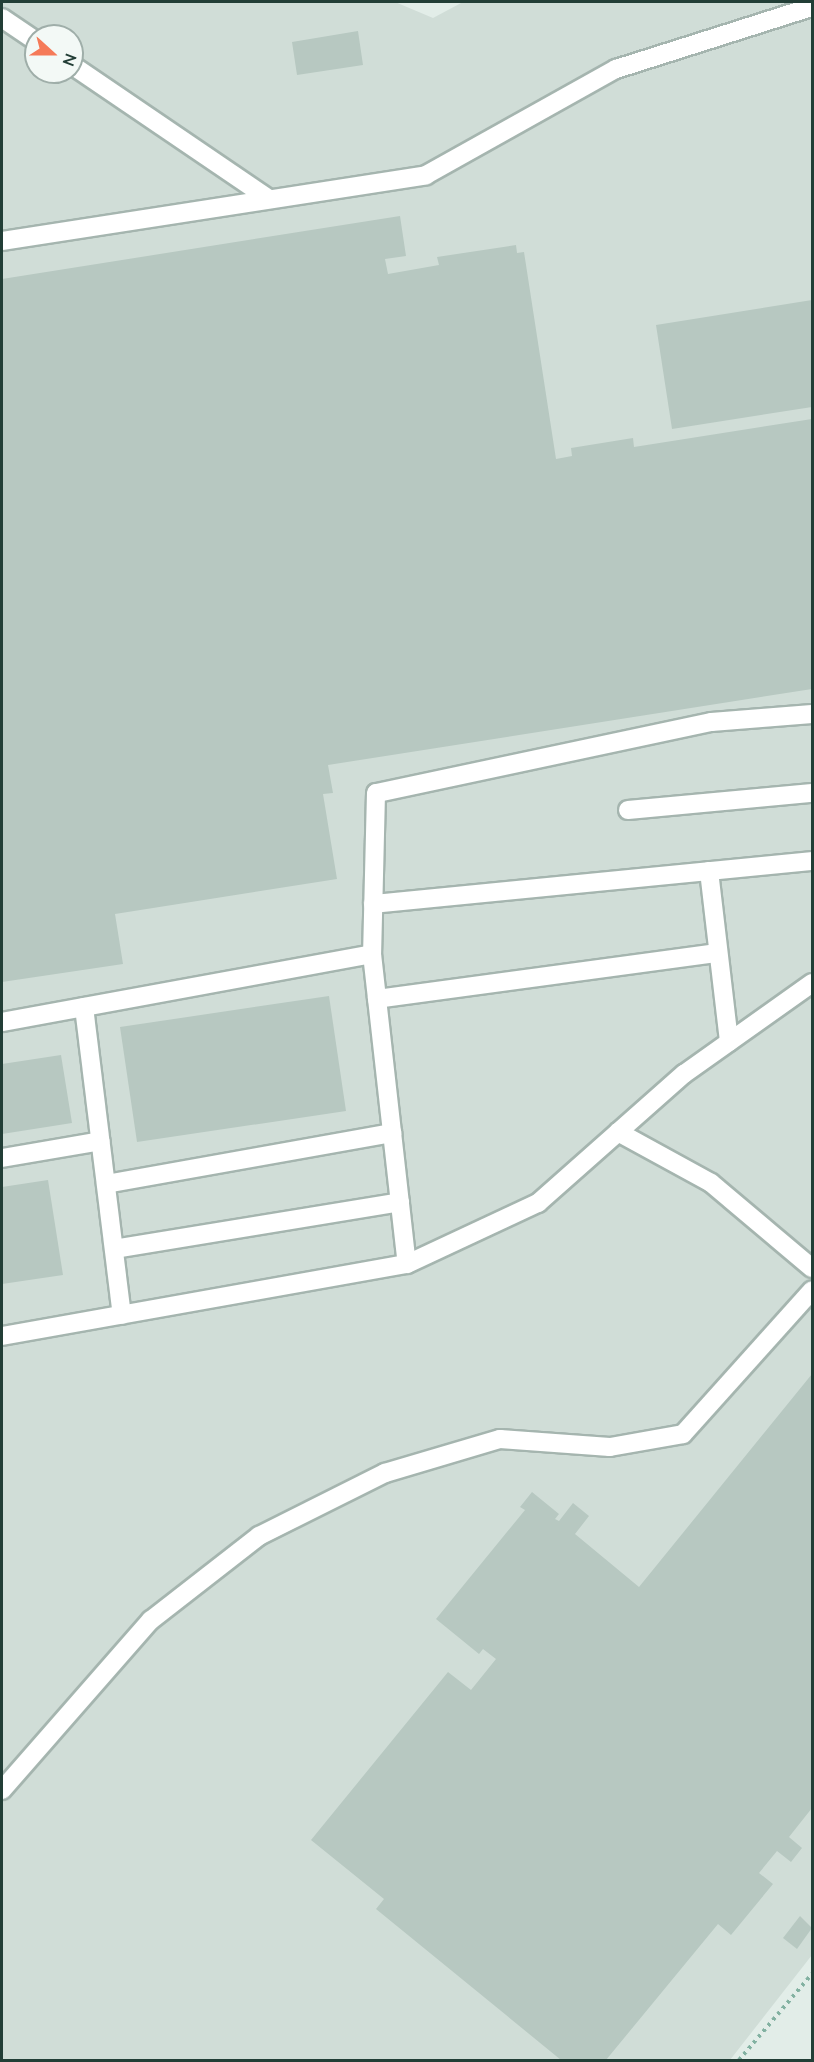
<!DOCTYPE html>
<style>
body{margin:0}
#map{position:relative;width:814px;height:2062px;overflow:hidden;background:#e2ede8;font-family:"Nunito Sans",sans-serif}
div>[style]{position:absolute}
[style*='--x']{left:calc(var(--x)*1px);top:calc(var(--y)*1px);width:calc(var(--w)*1px);rotate:calc(var(--a)*1deg)}
.built>*{inset:0;background:#d0ddd7}
.building>*{inset:0;background:#b7c8c1}
.path>*{height:4px;margin-top:-2px;transform-origin:0;background:repeating-linear-gradient(90deg,#82b1a1 0 3px,transparent 0 7.5px)}
.roads{filter:drop-shadow(2px 0 #a5b5af) drop-shadow(-2px 0 #a5b5af) drop-shadow(0 2px #a5b5af) drop-shadow(0 -2px #a5b5af)}
.service>*{height:18px;margin:-9px;padding:0 9px;transform-origin:9px;border-radius:9px;background:#fff}
span{translate:-50% -50%;white-space:nowrap;text-align:center;line-height:1.15;-webkit-text-stroke:6px #f3f9f6;paint-order:stroke}
.frame{position:absolute;inset:0;border:3px solid #223e36;pointer-events:none}
.north{position:absolute;left:24px;top:24px;width:60px;height:60px;box-sizing:border-box;background:#f3f9f6;border:2px solid #9faea9;border-radius:50%;rotate:111deg;font-size:16px;font-weight:700;line-height:24px;text-align:center;color:#223e36}
.north::after{content:'';display:block;margin:auto;width:21px;height:27px;background:#f57a58;clip-path:polygon(50% 0,100% 100%,50% 72%,0 100%)}
</style>
<div id="map">
<div class="built">
<div style="clip-path:polygon(evenodd,2px 2px,395px 2px,433px 18px,463px 2px,812px 2px,812px 1955px,730px 2060px,2px 2060px,2px 2px,36px 36px,72px 36px,72px 72px,36px 72px,36px 36px)"></div>
</div>
<div class="building">
<div style="clip-path:polygon(358px 31px,363px 65px,297px 75px,292px 42px)"></div>
<div style="clip-path:polygon(400px 216px,406px 256px,385px 259px,388px 274px,439px 265px,437px 257px,516px 245px,517px 253px,524px 252px,556px 459px,572px 456px,571px 448px,633px 438px,634px 447px,812px 419px,812px 689px,328px 765px,333px 793px,323px 794px,337px 879px,115px 914px,123px 964px,2px 982px,2px 279px)"></div>
<div style="clip-path:polygon(812px 300px,812px 407px,672px 429px,656px 325px)"></div>
<div style="clip-path:polygon(329px 996px,346px 1111px,137px 1142px,120px 1027px)"></div>
<div style="clip-path:polygon(61px 1055px,72px 1123px,2px 1134px,2px 1064px)"></div>
<div style="clip-path:polygon(48px 1180px,63px 1275px,2px 1284px,2px 1187px)"></div>
<div style="clip-path:polygon(812px 1374px,812px 1808px,789px 1837px,802px 1848px,791px 1862px,777px 1851px,759px 1873px,773px 1884px,731px 1935px,718px 1924px,606px 2060px,561px 2060px,376px 1909px,384px 1899px,311px 1840px,448px 1672px,471px 1690px,496px 1659px,483px 1649px,479px 1654px,436px 1619px,525px 1510px,520px 1507px,532px 1492px,559px 1514px,555px 1519px,559px 1521px,573px 1503px,589px 1516px,575px 1534px,639px 1587px)"></div>
<div style="clip-path:polygon(800px 1916px,812px 1928px,797px 1949px,783px 1938px)"></div>
</div>
<div class="path">
<div style="--x:739;--y:2060;--w:113;--a:-49.7"></div>
</div>
<div class="roads">
<div class="service">
<div style="--x:2;--y:18;--w:41;--a:34.1"></div>
<div style="--x:72;--y:65;--w:238;--a:34.2"></div>
<div style="--x:2;--y:241;--w:429;--a:-8.8"></div>
<div style="--x:426;--y:175;--w:218;--a:-29.2"></div>
<div style="--x:616;--y:69;--w:206;--a:-17.6"></div>
<div style="--x:812;--y:714;--w:101;--a:175.5"></div>
<div style="--x:711;--y:722;--w:342;--a:168"></div>
<div style="--x:376;--y:793;--w:161;--a:91.4"></div>
<div style="--x:372;--y:954;--w:312;--a:83.6"></div>
<div style="--x:407;--y:1264;--w:145;--a:-25"></div>
<div style="--x:538;--y:1203;--w:195;--a:-41.5"></div>
<div style="--x:684;--y:1074;--w:157;--a:-35.4"></div>
<div style="--x:628;--y:810;--w:185;--a:-5.3"></div>
<div style="--x:709;--y:871;--w:172;--a:83.3"></div>
<div style="--x:373;--y:904;--w:441;--a:-5.6"></div>
<div style="--x:377;--y:999;--w:344;--a:-7.7"></div>
<div style="--x:84;--y:1007;--w:310;--a:83"></div>
<div style="--x:2;--y:1022;--w:376;--a:-10.4"></div>
<div style="--x:618;--y:1132;--w:106;--a:28.7"></div>
<div style="--x:711;--y:1183;--w:132;--a:40.1"></div>
<div style="--x:2;--y:1158;--w:100;--a:-9.7"></div>
<div style="--x:106;--y:1184;--w:291;--a:-10.1"></div>
<div style="--x:114;--y:1249;--w:290;--a:-9.3"></div>
<div style="--x:2;--y:1336;--w:411;--a:-10.1"></div>
<div style="--x:2;--y:1790;--w:226;--a:-48.8"></div>
<div style="--x:151;--y:1620;--w:137;--a:-37.9"></div>
<div style="--x:259;--y:1536;--w:141;--a:-26.6"></div>
<div style="--x:385;--y:1473;--w:120;--a:-16.5"></div>
<div style="--x:500;--y:1439;--w:110;--a:4.2"></div>
<div style="--x:610;--y:1447;--w:74;--a:-10.1"></div>
<div style="--x:683;--y:1434;--w:193;--a:-48.1"></div>
</div>
</div>
<div class="frame"></div>
<div class="north">N</div>
</div>
